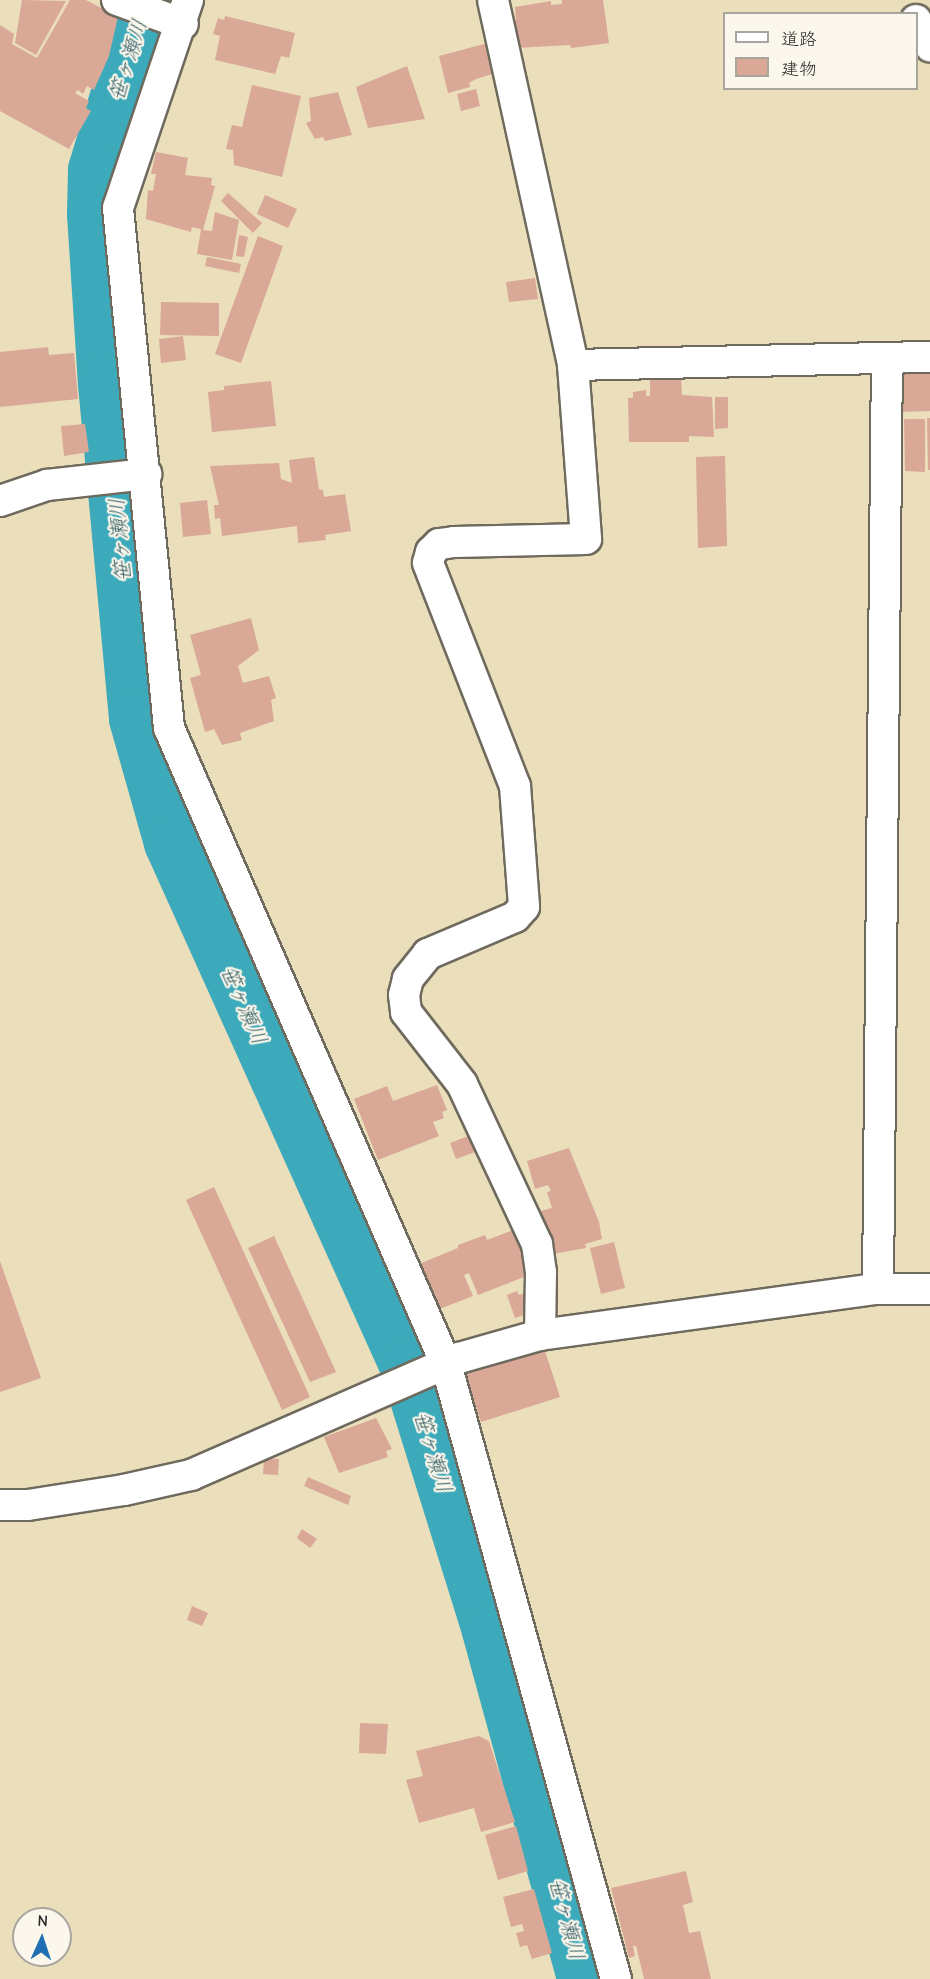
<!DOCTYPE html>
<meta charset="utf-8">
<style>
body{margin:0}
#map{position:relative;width:930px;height:1979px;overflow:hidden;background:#ebdebb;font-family:"Comic Neue","Klee One",sans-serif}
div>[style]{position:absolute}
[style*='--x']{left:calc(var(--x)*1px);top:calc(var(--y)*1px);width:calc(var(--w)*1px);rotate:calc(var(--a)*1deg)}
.river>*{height:54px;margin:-27px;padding:0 27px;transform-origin:27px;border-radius:27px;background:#3caaba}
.building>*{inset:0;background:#d9a897}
.roads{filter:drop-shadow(2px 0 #6e6a5d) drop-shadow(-2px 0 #6e6a5d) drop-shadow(0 2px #6e6a5d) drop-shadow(0 -2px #6e6a5d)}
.street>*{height:30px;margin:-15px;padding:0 15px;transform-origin:15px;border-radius:15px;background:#fff}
span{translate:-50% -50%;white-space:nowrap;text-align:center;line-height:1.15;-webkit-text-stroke:4.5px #fbf7ec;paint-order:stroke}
.water-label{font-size:21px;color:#325e64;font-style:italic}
.legend{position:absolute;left:723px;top:12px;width:195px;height:78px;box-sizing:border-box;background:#fbf7ec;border:2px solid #a8a59f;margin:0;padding:8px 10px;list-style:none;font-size:18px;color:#2b2b2b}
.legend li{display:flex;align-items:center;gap:12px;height:30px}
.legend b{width:30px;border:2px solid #a8a59f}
.north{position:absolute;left:12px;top:1907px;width:60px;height:60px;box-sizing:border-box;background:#fbf7ec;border:2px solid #a8a59f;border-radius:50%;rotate:3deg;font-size:16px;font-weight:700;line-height:24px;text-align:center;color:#2b2b2b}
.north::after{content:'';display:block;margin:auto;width:21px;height:27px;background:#1f6fb2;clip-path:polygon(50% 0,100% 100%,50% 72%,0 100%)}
</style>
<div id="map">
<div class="river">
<div style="--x:146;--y:0;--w:177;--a:106.7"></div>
<div style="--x:95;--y:170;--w:44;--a:91.3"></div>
<div style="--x:94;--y:214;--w:170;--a:86.3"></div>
<div style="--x:105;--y:384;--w:336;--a:84.7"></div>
<div style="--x:136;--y:719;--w:129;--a:74.2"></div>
<div style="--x:171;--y:843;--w:575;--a:65.75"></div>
<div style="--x:407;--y:1367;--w:276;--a:72.7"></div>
<div style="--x:489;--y:1631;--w:361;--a:74.7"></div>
</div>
<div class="building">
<div style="clip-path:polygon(22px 0,66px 1px,36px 55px,15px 43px)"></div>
<div style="clip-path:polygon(70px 0,86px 0,118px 17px,109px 56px,94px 90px,87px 86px,83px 94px,78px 90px,75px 93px,89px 101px,86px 108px,91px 111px,69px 149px,0 111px,0 25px,14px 34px,12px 44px,37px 58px)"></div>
<div style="clip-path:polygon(562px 0,603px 0,609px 43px,571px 48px,570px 45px,516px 48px,508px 21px,516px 20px,515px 7px,551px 1px,551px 5px,562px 4px)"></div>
<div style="clip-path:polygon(225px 16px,295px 33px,289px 58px,281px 56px,275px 74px,215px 60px,220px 36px,213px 34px,218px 18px,224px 20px)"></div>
<div style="clip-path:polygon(488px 43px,496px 73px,476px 79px,469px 83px,470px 87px,448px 93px,439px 56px)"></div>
<div style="clip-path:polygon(407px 66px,425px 119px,368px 128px,356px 87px)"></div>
<div style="clip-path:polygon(252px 85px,301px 96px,282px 177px,234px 165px,233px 150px,226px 149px,232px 125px,242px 127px)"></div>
<div style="clip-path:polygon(476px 89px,480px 106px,461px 111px,457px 94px)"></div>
<div style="clip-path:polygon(338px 92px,352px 135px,325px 141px,323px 137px,315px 139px,306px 123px,311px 121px,309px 98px)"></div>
<div style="clip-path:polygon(156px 152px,188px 158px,185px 175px,212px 178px,211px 185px,215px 186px,203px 230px,212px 231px,215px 212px,239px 220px,232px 260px,197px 254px,201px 229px,192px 227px,191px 232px,146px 219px,148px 190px,153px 191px,156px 174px,151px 174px)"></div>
<div style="clip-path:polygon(228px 193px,262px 223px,253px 233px,221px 201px)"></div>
<div style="clip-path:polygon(265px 195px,297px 209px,288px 228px,257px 214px)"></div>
<div style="clip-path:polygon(239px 235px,248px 237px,244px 257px,236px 256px)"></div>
<div style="clip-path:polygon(258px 236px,283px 246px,241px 363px,215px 354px)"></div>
<div style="clip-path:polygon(207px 257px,241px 264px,239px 273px,205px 266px)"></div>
<div style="clip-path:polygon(535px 278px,538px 299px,509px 302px,506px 282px)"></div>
<div style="clip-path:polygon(161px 302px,219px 303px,219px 336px,160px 335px)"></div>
<div style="clip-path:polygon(183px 336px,186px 360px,161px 363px,159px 339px)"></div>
<div style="clip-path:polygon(48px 347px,49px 355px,74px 353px,78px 399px,0 407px,0 352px)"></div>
<div style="clip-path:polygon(930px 371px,930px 411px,900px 412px,899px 372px)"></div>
<div style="clip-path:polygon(681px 376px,682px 395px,712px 397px,714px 437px,689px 436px,689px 442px,629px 442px,628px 398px,633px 398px,633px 392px,646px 390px,646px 396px,650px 396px,650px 377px)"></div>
<div style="clip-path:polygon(271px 381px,276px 426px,212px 432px,208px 392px,224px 390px,224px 386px)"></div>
<div style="clip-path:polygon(715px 397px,728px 397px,728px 428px,715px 429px)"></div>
<div style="clip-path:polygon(927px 418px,930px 418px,930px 470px,928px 470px)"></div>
<div style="clip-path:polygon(904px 419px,925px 419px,925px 472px,905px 471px)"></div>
<div style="clip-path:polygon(85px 424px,89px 452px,64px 456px,61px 426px)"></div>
<div style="clip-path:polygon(725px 456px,727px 546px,698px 548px,696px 457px)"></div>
<div style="clip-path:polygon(314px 457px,319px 489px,323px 490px,324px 497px,345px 494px,351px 531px,325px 535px,326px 540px,298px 543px,297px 526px,222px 536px,220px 518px,215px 519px,214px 505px,219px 505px,210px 466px,279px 463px,281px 479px,292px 483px,289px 460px)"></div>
<div style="clip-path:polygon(207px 500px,211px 534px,183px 537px,180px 503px)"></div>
<div style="clip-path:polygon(251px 618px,259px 650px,238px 666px,243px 683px,269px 676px,276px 698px,271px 700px,274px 721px,240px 733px,242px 740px,222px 745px,214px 729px,205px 732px,190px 678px,201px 675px,190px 635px)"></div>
<div style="clip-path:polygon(437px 1085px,447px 1110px,442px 1112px,444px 1118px,433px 1122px,439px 1136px,378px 1160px,354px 1099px,387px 1086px,393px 1101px)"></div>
<div style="clip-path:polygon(476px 1133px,483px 1149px,456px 1159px,450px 1143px)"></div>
<div style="clip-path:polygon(569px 1148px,599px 1222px,602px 1239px,585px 1244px,586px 1248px,547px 1255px,534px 1213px,552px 1208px,547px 1192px,551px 1191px,548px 1185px,535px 1189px,527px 1161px)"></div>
<div style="clip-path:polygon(214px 1187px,310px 1397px,282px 1410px,186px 1200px)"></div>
<div style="clip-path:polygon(513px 1230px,517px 1241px,523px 1239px,534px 1273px,478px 1295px,469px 1273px,464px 1275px,473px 1296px,437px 1310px,419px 1264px,458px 1248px,458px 1245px,485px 1235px,487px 1240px)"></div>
<div style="clip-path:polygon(274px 1236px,336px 1372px,310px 1382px,248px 1248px)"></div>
<div style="clip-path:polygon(614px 1242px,625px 1288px,601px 1294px,590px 1248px)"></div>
<div style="clip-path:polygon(0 1261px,41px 1378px,0 1392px)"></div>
<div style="clip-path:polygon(517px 1291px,519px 1295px,525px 1293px,532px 1312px,515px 1318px,507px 1295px)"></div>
<div style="clip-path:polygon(544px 1348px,560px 1397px,481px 1422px,465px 1373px)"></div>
<div style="clip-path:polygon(376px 1418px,392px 1449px,386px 1451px,388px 1457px,339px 1473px,324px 1437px)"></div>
<div style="clip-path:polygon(264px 1459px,279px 1459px,278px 1475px,263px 1474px)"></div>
<div style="clip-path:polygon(308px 1477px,351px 1496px,348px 1505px,304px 1486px)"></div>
<div style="clip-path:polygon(302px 1529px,317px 1539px,310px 1548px,297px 1538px)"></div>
<div style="clip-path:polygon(192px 1606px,208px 1613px,202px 1626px,187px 1620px)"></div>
<div style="clip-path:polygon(360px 1723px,388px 1724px,386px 1754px,359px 1753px)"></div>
<div style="clip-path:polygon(479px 1736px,489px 1741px,515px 1822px,481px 1832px,474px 1808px,419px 1823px,406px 1780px,423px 1776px,416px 1751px)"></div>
<div style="clip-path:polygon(516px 1826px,528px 1871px,498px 1880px,485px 1835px)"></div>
<div style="clip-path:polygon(686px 1871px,693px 1902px,683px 1905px,689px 1933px,700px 1931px,711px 1979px,644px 1979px,636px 1946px,633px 1946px,635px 1956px,629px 1958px,611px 1888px)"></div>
<div style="clip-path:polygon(534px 1889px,552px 1953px,532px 1959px,527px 1945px,520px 1947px,516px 1933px,524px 1931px,522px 1924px,511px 1927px,503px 1897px)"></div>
</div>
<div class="roads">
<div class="street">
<div style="--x:117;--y:0;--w:70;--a:20"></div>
<div style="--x:188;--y:0;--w:219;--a:108.6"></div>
<div style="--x:118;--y:208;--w:522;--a:84.4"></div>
<div style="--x:169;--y:728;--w:694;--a:66.47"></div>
<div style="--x:446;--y:1364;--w:638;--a:74.55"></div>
<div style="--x:493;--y:0;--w:374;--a:77.6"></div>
<div style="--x:573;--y:365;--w:174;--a:85.7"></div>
<div style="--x:586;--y:539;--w:132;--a:178.7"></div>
<div style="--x:454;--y:542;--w:15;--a:172"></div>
<div style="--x:439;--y:544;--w:11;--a:135"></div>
<div style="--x:431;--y:552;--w:11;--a:105"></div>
<div style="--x:428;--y:563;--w:239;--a:68.7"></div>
<div style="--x:515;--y:786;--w:121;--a:85.7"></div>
<div style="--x:524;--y:907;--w:13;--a:132"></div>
<div style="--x:515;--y:917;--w:95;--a:157"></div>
<div style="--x:428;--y:954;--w:32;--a:129"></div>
<div style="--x:408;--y:979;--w:16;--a:104"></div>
<div style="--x:404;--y:995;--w:17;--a:83"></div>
<div style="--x:406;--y:1012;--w:91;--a:52.1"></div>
<div style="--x:462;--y:1084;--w:177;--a:64.9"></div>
<div style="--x:537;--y:1244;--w:28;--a:82"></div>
<div style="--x:541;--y:1272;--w:63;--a:90.9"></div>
<div style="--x:916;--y:20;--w:30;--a:62"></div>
<div style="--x:573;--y:365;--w:357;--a:-1.3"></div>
<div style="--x:0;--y:501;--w:50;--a:-18.8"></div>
<div style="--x:47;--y:485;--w:100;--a:-6.3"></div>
<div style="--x:878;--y:1289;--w:931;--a:-89.45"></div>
<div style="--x:0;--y:1505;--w:28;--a:0"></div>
<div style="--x:28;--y:1505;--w:97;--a:-8.9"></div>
<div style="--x:124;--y:1490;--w:69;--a:-12.6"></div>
<div style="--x:191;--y:1475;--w:292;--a:-23.6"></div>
<div style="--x:459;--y:1358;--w:84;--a:-15.9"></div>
<div style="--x:540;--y:1335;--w:341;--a:-7.8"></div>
<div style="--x:878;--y:1289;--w:52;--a:0"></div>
</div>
</div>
<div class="water-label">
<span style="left:128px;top:60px;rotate:-73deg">笹ヶ瀬川</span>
<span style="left:120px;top:540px;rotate:-95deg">笹ヶ瀬川</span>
<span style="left:244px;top:1005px;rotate:66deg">笹ヶ瀬川</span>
<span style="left:433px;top:1452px;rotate:73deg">笹ヶ瀬川</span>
<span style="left:567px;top:1919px;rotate:75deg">笹ヶ瀬川</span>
</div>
<ul class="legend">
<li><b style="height:8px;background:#fff"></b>道路</li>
<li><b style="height:16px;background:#d9a897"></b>建物</li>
</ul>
<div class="north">N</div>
</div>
